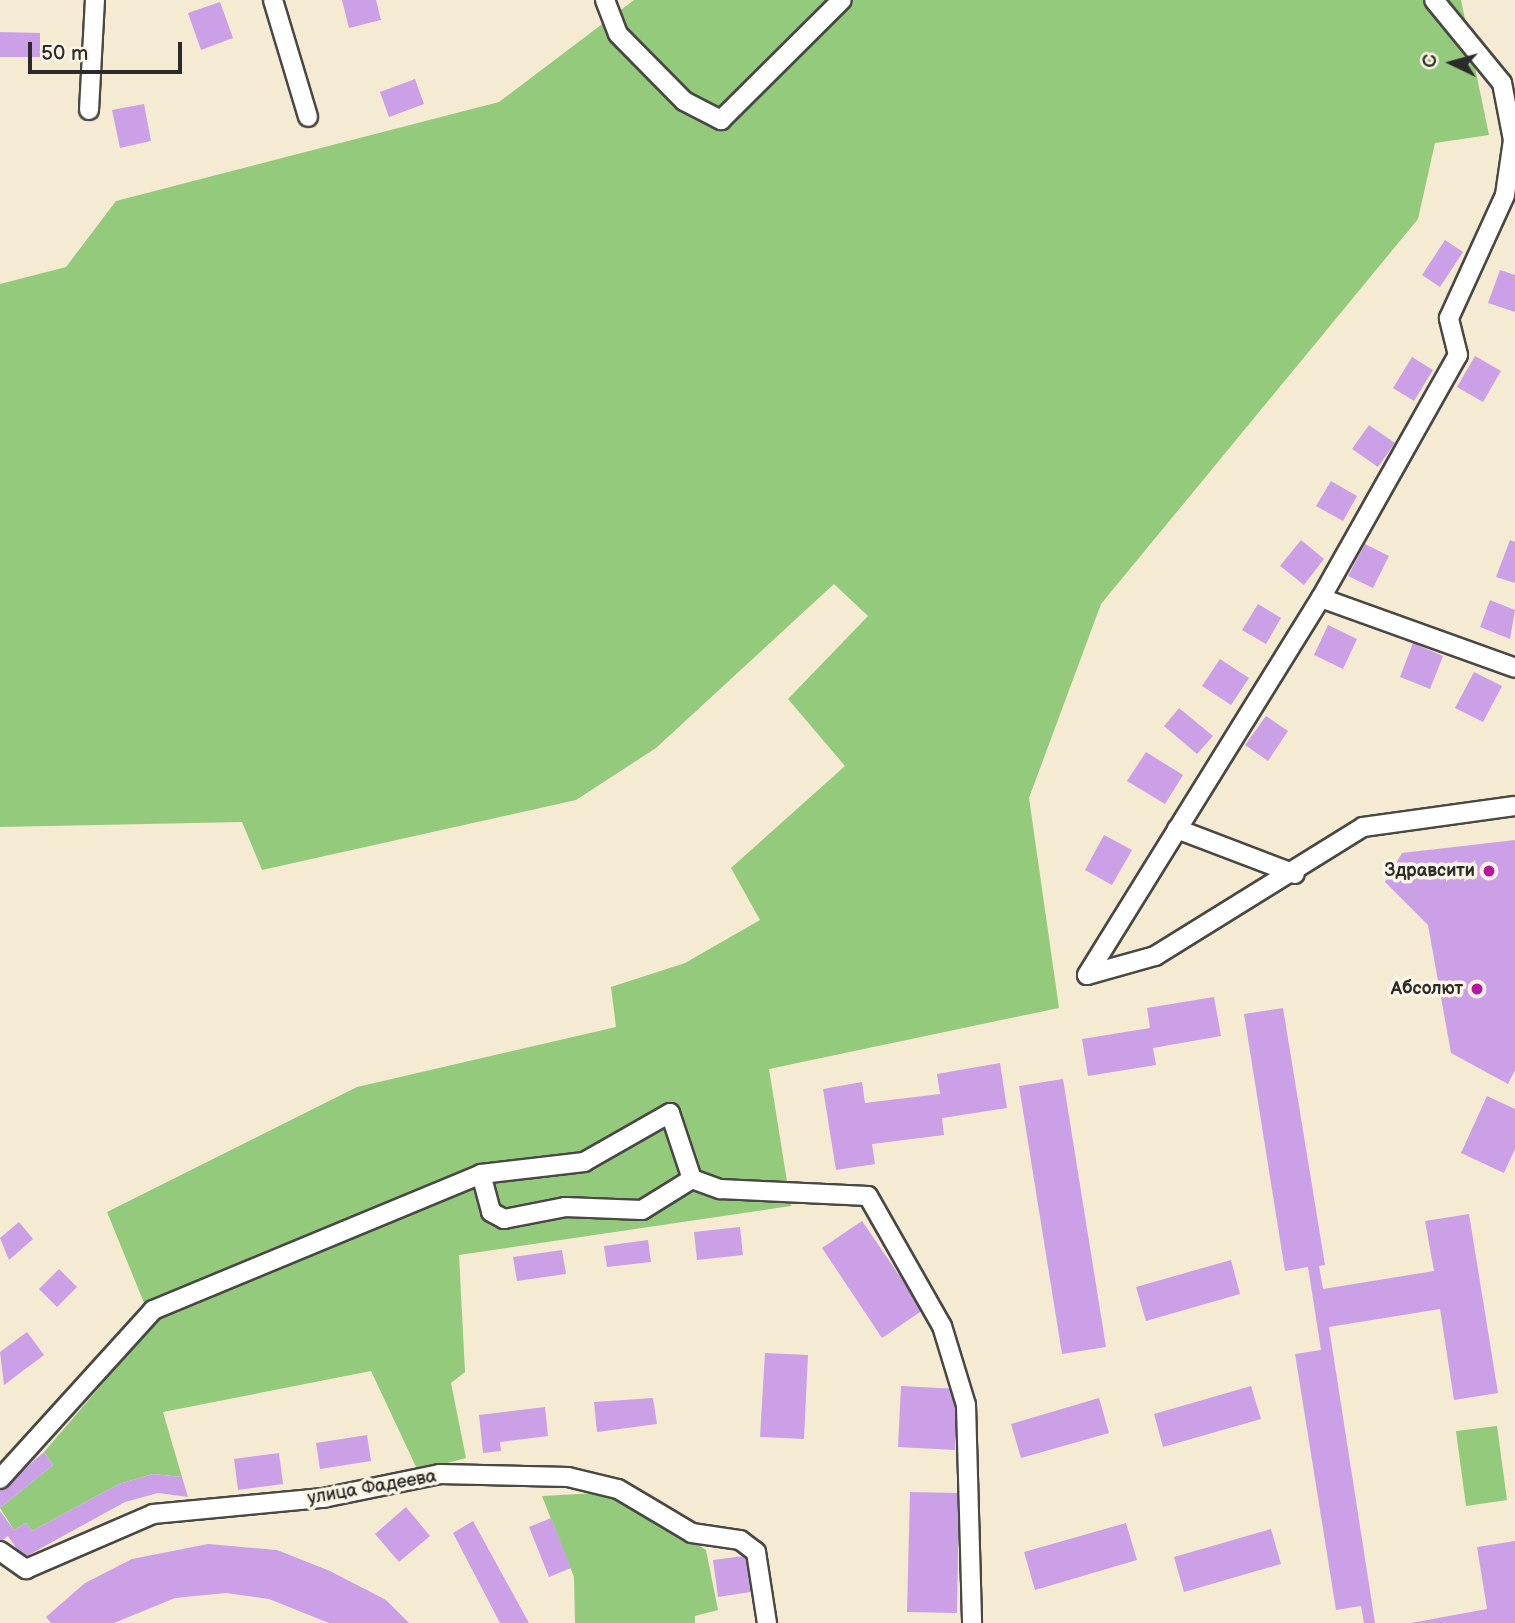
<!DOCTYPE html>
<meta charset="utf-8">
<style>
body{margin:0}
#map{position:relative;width:1515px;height:1623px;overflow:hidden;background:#f5ebd2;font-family:"Balsamiq Sans",sans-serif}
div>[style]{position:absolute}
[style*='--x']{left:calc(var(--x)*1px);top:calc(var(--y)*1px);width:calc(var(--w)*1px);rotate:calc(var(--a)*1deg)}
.green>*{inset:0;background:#94ca7c}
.building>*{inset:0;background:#cba0e7}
.roads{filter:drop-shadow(2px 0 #494844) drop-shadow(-2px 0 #494844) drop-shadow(0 2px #494844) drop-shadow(0 -2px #494844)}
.minor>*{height:18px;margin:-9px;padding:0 9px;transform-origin:9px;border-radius:9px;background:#fff}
.dots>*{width:19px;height:19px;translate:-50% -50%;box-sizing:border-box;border:4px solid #fcf5e5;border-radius:50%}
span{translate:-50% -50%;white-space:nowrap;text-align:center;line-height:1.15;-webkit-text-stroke:7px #fcf5e5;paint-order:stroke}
.poi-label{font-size:18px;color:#2b2b2b;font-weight:700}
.right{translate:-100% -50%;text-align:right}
.street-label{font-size:18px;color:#2b2b2b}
.north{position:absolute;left:1417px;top:28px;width:70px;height:70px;-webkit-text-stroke:5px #fcf5e5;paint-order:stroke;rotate:275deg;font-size:19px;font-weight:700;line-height:28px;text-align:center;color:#2b2b2b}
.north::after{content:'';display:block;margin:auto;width:24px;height:32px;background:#2b2b2b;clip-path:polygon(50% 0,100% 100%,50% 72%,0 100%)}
.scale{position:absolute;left:28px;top:42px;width:154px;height:32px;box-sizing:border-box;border:4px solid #2b2b2b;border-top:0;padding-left:9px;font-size:21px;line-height:24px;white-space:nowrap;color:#2b2b2b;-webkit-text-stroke:5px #fcf5e5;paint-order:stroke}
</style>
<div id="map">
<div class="green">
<div style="clip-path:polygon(634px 0,1461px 0,1489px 135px,1435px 143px,1418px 219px,1101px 604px,1029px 798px,1059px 1008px,769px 1069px,791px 1206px,459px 1255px,465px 1372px,451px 1383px,466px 1458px,418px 1471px,371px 1371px,163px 1412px,182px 1477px,153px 1474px,119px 1484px,32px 1531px,26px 1523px,14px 1530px,0 1508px,53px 1465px,44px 1452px,153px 1325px,107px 1212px,357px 1087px,616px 1027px,611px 987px,685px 963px,760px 920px,731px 868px,845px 766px,788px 699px,868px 616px,834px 584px,656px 748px,576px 800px,262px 870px,242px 822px,0 827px,0 284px,66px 267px,116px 201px,499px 102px)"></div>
<div style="clip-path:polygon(1497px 1426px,1507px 1500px,1466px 1506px,1456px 1431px)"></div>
<div style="clip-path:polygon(615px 1492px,706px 1550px,718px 1610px,695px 1616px,695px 1623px,575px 1623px,574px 1577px,542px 1496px)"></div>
</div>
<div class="building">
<div style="clip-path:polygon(342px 0,376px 0,381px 20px,349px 28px)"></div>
<div style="clip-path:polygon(220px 2px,233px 38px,201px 50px,188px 13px)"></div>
<div style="clip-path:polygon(0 32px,40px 33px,40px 57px,0 57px)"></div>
<div style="clip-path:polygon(415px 79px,424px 104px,389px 117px,380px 92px)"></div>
<div style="clip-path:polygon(144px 104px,151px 141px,120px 148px,112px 110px)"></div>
<div style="clip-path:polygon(1445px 240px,1463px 252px,1440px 287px,1422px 275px)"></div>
<div style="clip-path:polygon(1500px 270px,1515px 275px,1515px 312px,1488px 303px)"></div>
<div style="clip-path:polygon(1475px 356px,1501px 371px,1483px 402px,1457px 387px)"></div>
<div style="clip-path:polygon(1412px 357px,1433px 370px,1414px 401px,1393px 388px)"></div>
<div style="clip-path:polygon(1369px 425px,1395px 443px,1378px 467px,1352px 449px)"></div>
<div style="clip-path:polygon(1331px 481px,1357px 496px,1343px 521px,1316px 506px)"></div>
<div style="clip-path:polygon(1301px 540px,1324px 559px,1304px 585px,1280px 566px)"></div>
<div style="clip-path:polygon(1510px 540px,1515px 542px,1515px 583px,1496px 577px)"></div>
<div style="clip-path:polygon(1365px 544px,1389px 556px,1373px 588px,1348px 576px)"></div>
<div style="clip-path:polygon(1490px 600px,1515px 610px,1510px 639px,1480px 627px)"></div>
<div style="clip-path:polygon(1258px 604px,1281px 618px,1266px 644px,1242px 630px)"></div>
<div style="clip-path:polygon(1328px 625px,1357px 639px,1343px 669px,1314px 655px)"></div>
<div style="clip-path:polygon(1413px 643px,1443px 656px,1430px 689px,1400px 677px)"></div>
<div style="clip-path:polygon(1220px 659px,1249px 678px,1231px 705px,1202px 686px)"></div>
<div style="clip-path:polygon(1474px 672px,1502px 686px,1483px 722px,1455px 708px)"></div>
<div style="clip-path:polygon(1179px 708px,1213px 736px,1197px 754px,1164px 726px)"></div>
<div style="clip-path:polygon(1266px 716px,1288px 731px,1268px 761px,1245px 745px)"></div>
<div style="clip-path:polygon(1146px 752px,1183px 775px,1165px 804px,1127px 781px)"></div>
<div style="clip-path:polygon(1104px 835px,1132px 850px,1112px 885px,1085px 870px)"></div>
<div style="clip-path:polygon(1515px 840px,1515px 1070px,1508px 1084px,1451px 1053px,1428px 925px,1385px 882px,1402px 853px)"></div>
<div style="clip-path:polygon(1214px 997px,1221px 1036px,1153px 1048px,1156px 1065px,1088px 1076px,1082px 1039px,1150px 1028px,1147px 1008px)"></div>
<div style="clip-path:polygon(1283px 1008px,1325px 1265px,1319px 1266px,1323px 1289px,1434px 1271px,1425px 1221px,1469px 1214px,1498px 1393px,1454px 1400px,1440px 1309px,1329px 1327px,1375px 1623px,1364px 1623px,1361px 1606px,1336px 1610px,1295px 1354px,1321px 1350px,1308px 1267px,1285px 1271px,1244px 1014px)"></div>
<div style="clip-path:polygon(1000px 1063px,1007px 1108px,942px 1118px,944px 1135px,872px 1144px,875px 1164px,836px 1170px,823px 1089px,862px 1082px,865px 1103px,940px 1094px,937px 1074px)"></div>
<div style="clip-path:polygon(1063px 1079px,1106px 1347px,1062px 1354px,1019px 1086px)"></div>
<div style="clip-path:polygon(1487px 1096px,1515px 1109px,1515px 1149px,1504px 1173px,1461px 1153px)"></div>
<div style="clip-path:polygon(862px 1221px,923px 1310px,882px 1338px,822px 1248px)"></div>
<div style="clip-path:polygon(19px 1222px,33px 1239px,9px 1260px,0 1238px)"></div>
<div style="clip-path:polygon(740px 1227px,743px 1255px,697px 1260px,694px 1232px)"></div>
<div style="clip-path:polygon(648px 1240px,651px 1262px,607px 1267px,604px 1246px)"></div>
<div style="clip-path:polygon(562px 1250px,566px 1274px,517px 1281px,513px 1257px)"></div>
<div style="clip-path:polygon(1231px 1260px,1240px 1294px,1146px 1321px,1136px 1287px)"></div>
<div style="clip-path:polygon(59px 1269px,77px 1287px,57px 1307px,39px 1289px)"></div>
<div style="clip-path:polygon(27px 1332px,44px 1355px,4px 1385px,0 1352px)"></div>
<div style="clip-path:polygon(765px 1353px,808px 1355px,804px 1439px,760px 1437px)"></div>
<div style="clip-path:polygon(901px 1386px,958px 1389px,955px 1450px,898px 1447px)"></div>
<div style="clip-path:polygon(1251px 1386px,1261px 1419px,1163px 1447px,1154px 1414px)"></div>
<div style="clip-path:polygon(653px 1398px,657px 1424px,597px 1432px,594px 1402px)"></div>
<div style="clip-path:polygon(1099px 1398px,1109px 1433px,1021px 1458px,1011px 1424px)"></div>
<div style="clip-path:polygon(545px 1407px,548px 1436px,500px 1442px,501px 1451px,483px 1453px,479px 1415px)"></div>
<div style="clip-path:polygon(367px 1435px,371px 1461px,320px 1469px,316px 1443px)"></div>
<div style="clip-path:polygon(44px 1452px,53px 1465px,0 1508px,0 1490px)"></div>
<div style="clip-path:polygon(279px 1453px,283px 1484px,238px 1490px,234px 1459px)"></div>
<div style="clip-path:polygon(153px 1474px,182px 1477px,188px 1497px,158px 1493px,125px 1502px,23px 1558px,8px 1536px,0 1542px,0 1511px,14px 1530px,26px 1523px,32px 1531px,119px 1484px)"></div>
<div style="clip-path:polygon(910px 1492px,959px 1493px,957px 1613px,907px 1612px)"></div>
<div style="clip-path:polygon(406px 1507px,430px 1536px,399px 1562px,375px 1534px)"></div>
<div style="clip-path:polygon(551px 1518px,571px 1568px,549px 1577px,529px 1527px)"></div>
<div style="clip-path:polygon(473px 1521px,529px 1623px,500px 1623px,453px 1533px)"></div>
<div style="clip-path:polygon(1126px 1523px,1137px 1560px,1035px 1590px,1024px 1552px)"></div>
<div style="clip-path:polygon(1271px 1529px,1281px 1564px,1184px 1592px,1174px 1557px)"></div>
<div style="clip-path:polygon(1515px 1541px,1515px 1623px,1411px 1623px,1487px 1609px,1477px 1547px)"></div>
<div style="clip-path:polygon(208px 1544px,277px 1550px,330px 1571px,386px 1600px,409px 1623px,329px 1623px,269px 1599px,226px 1593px,175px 1598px,114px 1623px,51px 1623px,46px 1617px,85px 1583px,132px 1559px)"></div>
<div style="clip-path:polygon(752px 1555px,757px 1591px,718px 1597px,713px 1560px)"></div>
</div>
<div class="roads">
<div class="minor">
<div style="--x:273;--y:0;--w:122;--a:73.3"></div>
<div style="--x:605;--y:0;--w:36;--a:69"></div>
<div style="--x:618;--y:34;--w:94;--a:45.4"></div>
<div style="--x:684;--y:101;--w:42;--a:27.2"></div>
<div style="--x:721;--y:120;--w:170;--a:-44.8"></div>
<div style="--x:89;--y:110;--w:110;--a:-86.9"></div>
<div style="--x:1321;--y:598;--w:206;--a:19.8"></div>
<div style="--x:1177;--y:829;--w:126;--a:20.9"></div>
<div style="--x:1087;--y:975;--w:444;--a:-58.2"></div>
<div style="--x:1321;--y:598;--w:279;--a:-60.6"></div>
<div style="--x:1458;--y:355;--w:38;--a:-104"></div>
<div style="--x:1449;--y:318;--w:135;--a:-65.5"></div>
<div style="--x:1505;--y:195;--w:56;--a:-81.7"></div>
<div style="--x:1513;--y:140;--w:58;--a:-100.9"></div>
<div style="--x:1502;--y:83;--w:107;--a:-129.3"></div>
<div style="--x:1087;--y:975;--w:71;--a:-15.6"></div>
<div style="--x:1155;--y:956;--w:245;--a:-31.8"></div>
<div style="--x:1363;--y:827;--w:153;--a:-7.9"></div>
<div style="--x:481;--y:1174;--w:39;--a:75"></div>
<div style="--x:491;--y:1212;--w:15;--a:28"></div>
<div style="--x:504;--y:1219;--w:62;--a:-11.1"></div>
<div style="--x:565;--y:1207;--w:77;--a:2.2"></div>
<div style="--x:642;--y:1210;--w:59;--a:-31.8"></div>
<div style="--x:692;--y:1179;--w:30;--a:20"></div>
<div style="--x:720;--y:1189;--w:148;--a:2.7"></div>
<div style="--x:868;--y:1196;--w:150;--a:60.4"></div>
<div style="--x:942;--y:1326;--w:83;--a:73.1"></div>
<div style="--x:966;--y:1405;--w:218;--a:88.4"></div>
<div style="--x:0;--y:1479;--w:228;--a:-47.8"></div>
<div style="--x:153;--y:1310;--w:355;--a:-22.5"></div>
<div style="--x:481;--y:1174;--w:104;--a:-6.6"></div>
<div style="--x:584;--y:1162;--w:99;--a:-29.7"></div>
<div style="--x:670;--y:1113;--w:70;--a:71.6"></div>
<div style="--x:0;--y:1551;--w:32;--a:35"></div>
<div style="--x:26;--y:1569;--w:138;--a:-23.4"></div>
<div style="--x:153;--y:1514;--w:171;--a:-5.4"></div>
<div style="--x:323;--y:1498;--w:119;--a:-11.6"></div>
<div style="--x:440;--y:1474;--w:128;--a:1.3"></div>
<div style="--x:568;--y:1477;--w:51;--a:13.5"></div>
<div style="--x:618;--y:1489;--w:86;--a:30.7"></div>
<div style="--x:692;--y:1533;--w:49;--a:8.3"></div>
<div style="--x:740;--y:1540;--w:20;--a:37"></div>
<div style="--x:756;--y:1552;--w:72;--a:81.2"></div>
</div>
</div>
<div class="dots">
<div style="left:1489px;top:871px;background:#b5179e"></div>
<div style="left:1477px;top:989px;background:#b5179e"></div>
</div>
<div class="poi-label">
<span class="right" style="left:1475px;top:871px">Здравсити</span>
<span class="right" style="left:1463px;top:989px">Абсолют</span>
</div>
<div class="street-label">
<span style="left:372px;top:1488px;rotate:-10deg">улица Фадеева</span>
</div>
<div class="north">С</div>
<div class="scale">50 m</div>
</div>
